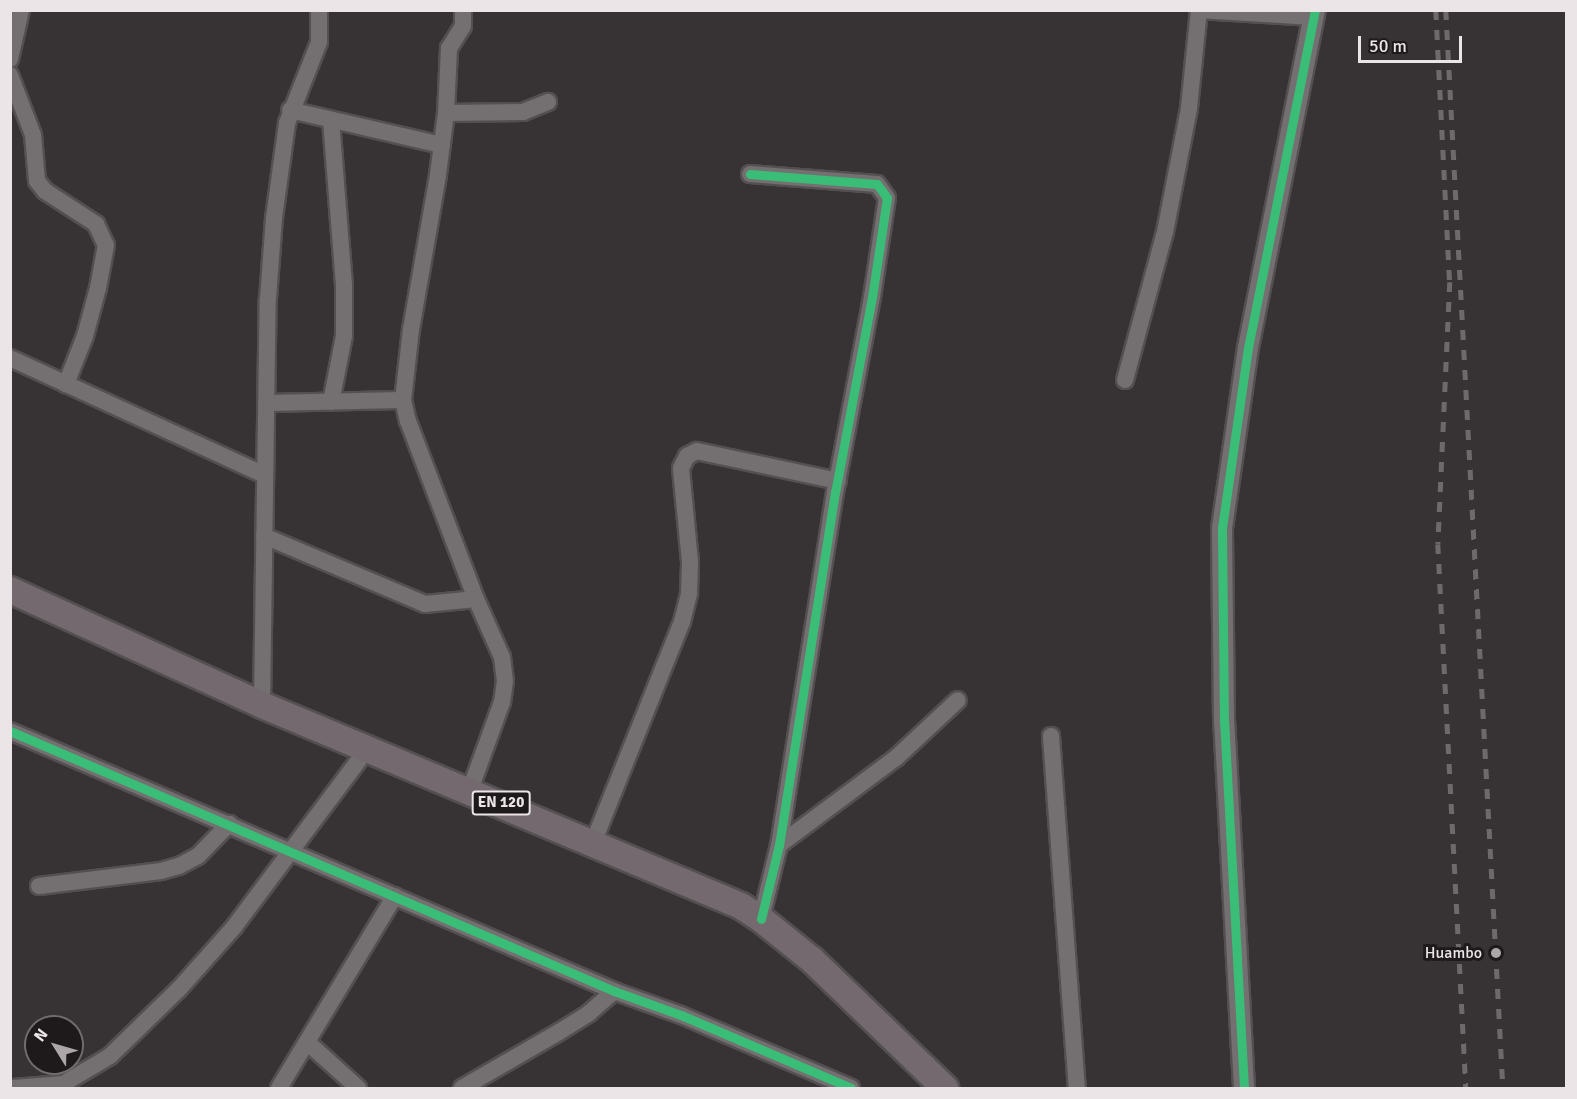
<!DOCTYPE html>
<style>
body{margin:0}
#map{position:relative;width:1577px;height:1099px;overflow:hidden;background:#373234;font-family:Signika,sans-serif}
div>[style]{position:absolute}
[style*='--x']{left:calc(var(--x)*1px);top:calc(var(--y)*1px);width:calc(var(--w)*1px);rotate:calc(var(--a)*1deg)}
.roads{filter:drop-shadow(2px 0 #544f51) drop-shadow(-2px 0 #544f51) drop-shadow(0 2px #544f51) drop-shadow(0 -2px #544f51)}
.minor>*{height:16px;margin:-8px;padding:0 8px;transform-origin:8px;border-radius:8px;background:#746f71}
.tertiary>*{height:20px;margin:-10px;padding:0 10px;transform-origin:10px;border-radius:10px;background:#746f71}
.primary>*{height:26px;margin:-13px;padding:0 13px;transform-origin:13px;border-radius:13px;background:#73696e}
.rail>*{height:4.5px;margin-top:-2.25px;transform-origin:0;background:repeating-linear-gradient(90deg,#6e696b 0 10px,transparent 0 20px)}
.cycleway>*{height:9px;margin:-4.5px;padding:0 4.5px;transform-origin:4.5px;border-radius:4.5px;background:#3abd76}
.dots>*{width:16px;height:16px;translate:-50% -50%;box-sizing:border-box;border:3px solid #1e191b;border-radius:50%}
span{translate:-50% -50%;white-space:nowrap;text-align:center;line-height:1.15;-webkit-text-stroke:6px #1e191b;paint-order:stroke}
.shield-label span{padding:2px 4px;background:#1e191b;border:2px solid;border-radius:4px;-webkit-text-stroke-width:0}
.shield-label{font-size:15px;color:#ece5e8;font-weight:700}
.poi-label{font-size:16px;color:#ece5e8}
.right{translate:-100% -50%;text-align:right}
.frame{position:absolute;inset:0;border:12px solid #ece5e8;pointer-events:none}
.north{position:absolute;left:24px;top:1015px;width:60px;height:60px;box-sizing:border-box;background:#1e191b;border:2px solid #706b6d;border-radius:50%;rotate:307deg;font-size:16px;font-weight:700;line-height:24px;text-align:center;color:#ece5e8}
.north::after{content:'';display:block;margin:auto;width:21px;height:27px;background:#ada6a9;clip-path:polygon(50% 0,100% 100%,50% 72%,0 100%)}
.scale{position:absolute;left:1358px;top:36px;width:104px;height:27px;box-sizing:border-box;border:3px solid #ece5e8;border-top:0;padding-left:8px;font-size:18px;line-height:21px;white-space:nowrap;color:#ece5e8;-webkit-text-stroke:4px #1e191b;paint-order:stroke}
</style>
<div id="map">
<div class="roads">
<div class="minor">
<div style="--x:463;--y:10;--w:16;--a:90"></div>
<div style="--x:463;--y:26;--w:26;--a:122"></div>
<div style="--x:449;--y:48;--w:65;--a:92.6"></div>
<div style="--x:446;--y:113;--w:63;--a:97.4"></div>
<div style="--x:438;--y:175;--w:156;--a:99.9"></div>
<div style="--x:411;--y:329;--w:71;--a:96.4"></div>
<div style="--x:403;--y:400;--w:22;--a:77"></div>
<div style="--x:408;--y:421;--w:191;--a:69.1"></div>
<div style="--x:476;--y:599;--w:64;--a:65.9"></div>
<div style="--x:502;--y:657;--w:24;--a:83"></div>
<div style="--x:505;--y:681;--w:21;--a:98"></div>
<div style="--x:502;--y:702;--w:94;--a:110"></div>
<div style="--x:10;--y:59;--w:50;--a:-77.3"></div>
<div style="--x:10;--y:75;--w:64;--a:69"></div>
<div style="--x:33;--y:135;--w:46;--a:85"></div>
<div style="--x:37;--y:181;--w:13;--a:51"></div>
<div style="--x:45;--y:191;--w:61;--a:32.9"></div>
<div style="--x:96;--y:224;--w:23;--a:65"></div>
<div style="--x:106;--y:245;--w:44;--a:100.5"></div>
<div style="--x:98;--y:288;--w:50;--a:105.2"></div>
<div style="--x:85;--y:336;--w:52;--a:111.6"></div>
<div style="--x:290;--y:110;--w:156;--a:13"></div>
<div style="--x:446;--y:113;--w:77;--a:-0.7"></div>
<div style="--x:523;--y:112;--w:27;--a:-22"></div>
<div style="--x:331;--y:120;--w:165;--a:85.5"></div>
<div style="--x:344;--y:284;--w:52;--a:90"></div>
<div style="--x:344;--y:336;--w:67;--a:101.1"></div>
<div style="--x:750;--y:174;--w:127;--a:4.5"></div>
<div style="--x:877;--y:184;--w:17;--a:54"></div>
<div style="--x:887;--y:198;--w:100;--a:98.6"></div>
<div style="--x:872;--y:297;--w:198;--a:100.7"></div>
<div style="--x:835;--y:492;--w:357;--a:99"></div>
<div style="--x:779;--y:845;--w:76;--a:103.7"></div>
<div style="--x:10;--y:358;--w:280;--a:24.7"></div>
<div style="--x:1125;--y:380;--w:153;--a:-74.9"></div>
<div style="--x:1165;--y:232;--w:126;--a:-79"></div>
<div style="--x:1189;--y:108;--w:99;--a:-84.2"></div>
<div style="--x:1199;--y:10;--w:114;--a:3.5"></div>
<div style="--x:266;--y:403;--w:137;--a:-1.3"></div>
<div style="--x:264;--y:536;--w:175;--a:22.9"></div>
<div style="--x:425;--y:604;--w:51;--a:-5.6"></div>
<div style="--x:262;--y:705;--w:406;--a:-89.2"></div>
<div style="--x:268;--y:299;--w:81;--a:-85.8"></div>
<div style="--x:274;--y:218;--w:96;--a:-82.2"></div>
<div style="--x:287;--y:123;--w:87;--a:-68.4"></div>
<div style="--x:319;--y:42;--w:32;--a:-90"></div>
<div style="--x:10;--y:731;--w:658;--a:23.29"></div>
<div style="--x:614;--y:991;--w:71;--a:19.7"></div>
<div style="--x:681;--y:1015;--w:185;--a:23.2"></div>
<div style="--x:1051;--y:736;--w:353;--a:85.8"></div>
<div style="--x:593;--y:843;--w:238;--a:-68.1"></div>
<div style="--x:682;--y:622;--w:30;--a:-76"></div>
<div style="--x:689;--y:593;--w:31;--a:-88"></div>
<div style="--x:690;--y:562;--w:94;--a:-95.5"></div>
<div style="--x:681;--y:468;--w:13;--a:-63"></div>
<div style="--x:687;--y:456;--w:11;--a:-27"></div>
<div style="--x:697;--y:451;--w:144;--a:12"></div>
<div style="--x:779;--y:845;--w:147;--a:-36.7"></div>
<div style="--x:897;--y:757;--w:83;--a:-43.1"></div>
<div style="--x:39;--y:886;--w:123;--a:-7"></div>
<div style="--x:161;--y:871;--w:19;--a:-16"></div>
<div style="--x:179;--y:866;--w:21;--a:-28"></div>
<div style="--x:198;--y:856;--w:45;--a:-45.9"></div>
<div style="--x:307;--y:1042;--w:69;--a:42"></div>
<div style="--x:13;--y:1088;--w:50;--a:-4.6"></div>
<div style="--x:63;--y:1084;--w:55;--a:-30.8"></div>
<div style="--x:110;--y:1056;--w:96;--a:-44.2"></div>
<div style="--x:179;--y:989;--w:83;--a:-48.4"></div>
<div style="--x:234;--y:927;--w:224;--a:-53.2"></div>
<div style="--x:279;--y:1088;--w:224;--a:-58.9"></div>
<div style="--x:462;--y:1088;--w:112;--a:-30"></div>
<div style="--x:559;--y:1032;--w:36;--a:-32"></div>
<div style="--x:589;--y:1013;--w:33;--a:-41"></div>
</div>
<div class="tertiary">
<div style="--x:1244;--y:1088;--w:367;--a:-93.1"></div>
<div style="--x:1224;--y:722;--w:194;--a:-90.6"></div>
<div style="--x:1222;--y:528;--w:182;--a:-81.8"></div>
<div style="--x:1248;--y:348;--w:345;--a:-78.8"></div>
</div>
<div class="primary">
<div style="--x:10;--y:590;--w:277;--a:24.5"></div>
<div style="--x:262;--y:705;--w:519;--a:22.76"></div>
<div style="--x:741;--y:906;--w:24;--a:33"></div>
<div style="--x:761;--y:919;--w:65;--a:38.8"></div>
<div style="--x:812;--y:960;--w:185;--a:43.9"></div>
</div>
</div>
<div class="rail">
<div style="--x:1436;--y:10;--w:272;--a:87.1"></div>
<div style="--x:1450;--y:282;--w:262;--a:92.6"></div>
<div style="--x:1438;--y:544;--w:545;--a:87.05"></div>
<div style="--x:1446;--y:10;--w:1080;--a:86.97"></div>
</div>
<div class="cycleway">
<div style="--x:750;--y:174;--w:127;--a:4.5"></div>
<div style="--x:877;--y:184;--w:17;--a:54"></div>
<div style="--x:887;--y:198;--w:100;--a:98.6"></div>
<div style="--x:872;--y:297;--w:198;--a:100.7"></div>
<div style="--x:835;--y:492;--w:357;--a:99"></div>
<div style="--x:779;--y:845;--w:76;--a:103.7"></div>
<div style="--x:10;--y:731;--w:658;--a:23.29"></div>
<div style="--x:614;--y:991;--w:71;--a:19.7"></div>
<div style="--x:681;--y:1015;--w:185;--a:23.2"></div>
<div style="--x:1244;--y:1088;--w:367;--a:-93.1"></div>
<div style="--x:1224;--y:722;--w:194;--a:-90.6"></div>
<div style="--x:1222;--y:528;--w:182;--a:-81.8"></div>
<div style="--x:1248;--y:348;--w:345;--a:-78.8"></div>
</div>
<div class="dots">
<div style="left:1496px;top:953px;background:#ada6a9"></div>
</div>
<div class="shield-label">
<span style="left:501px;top:803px">EN 120</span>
</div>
<div class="poi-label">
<span class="right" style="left:1482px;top:953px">Huambo</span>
</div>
<div class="frame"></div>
<div class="north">N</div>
<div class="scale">50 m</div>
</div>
